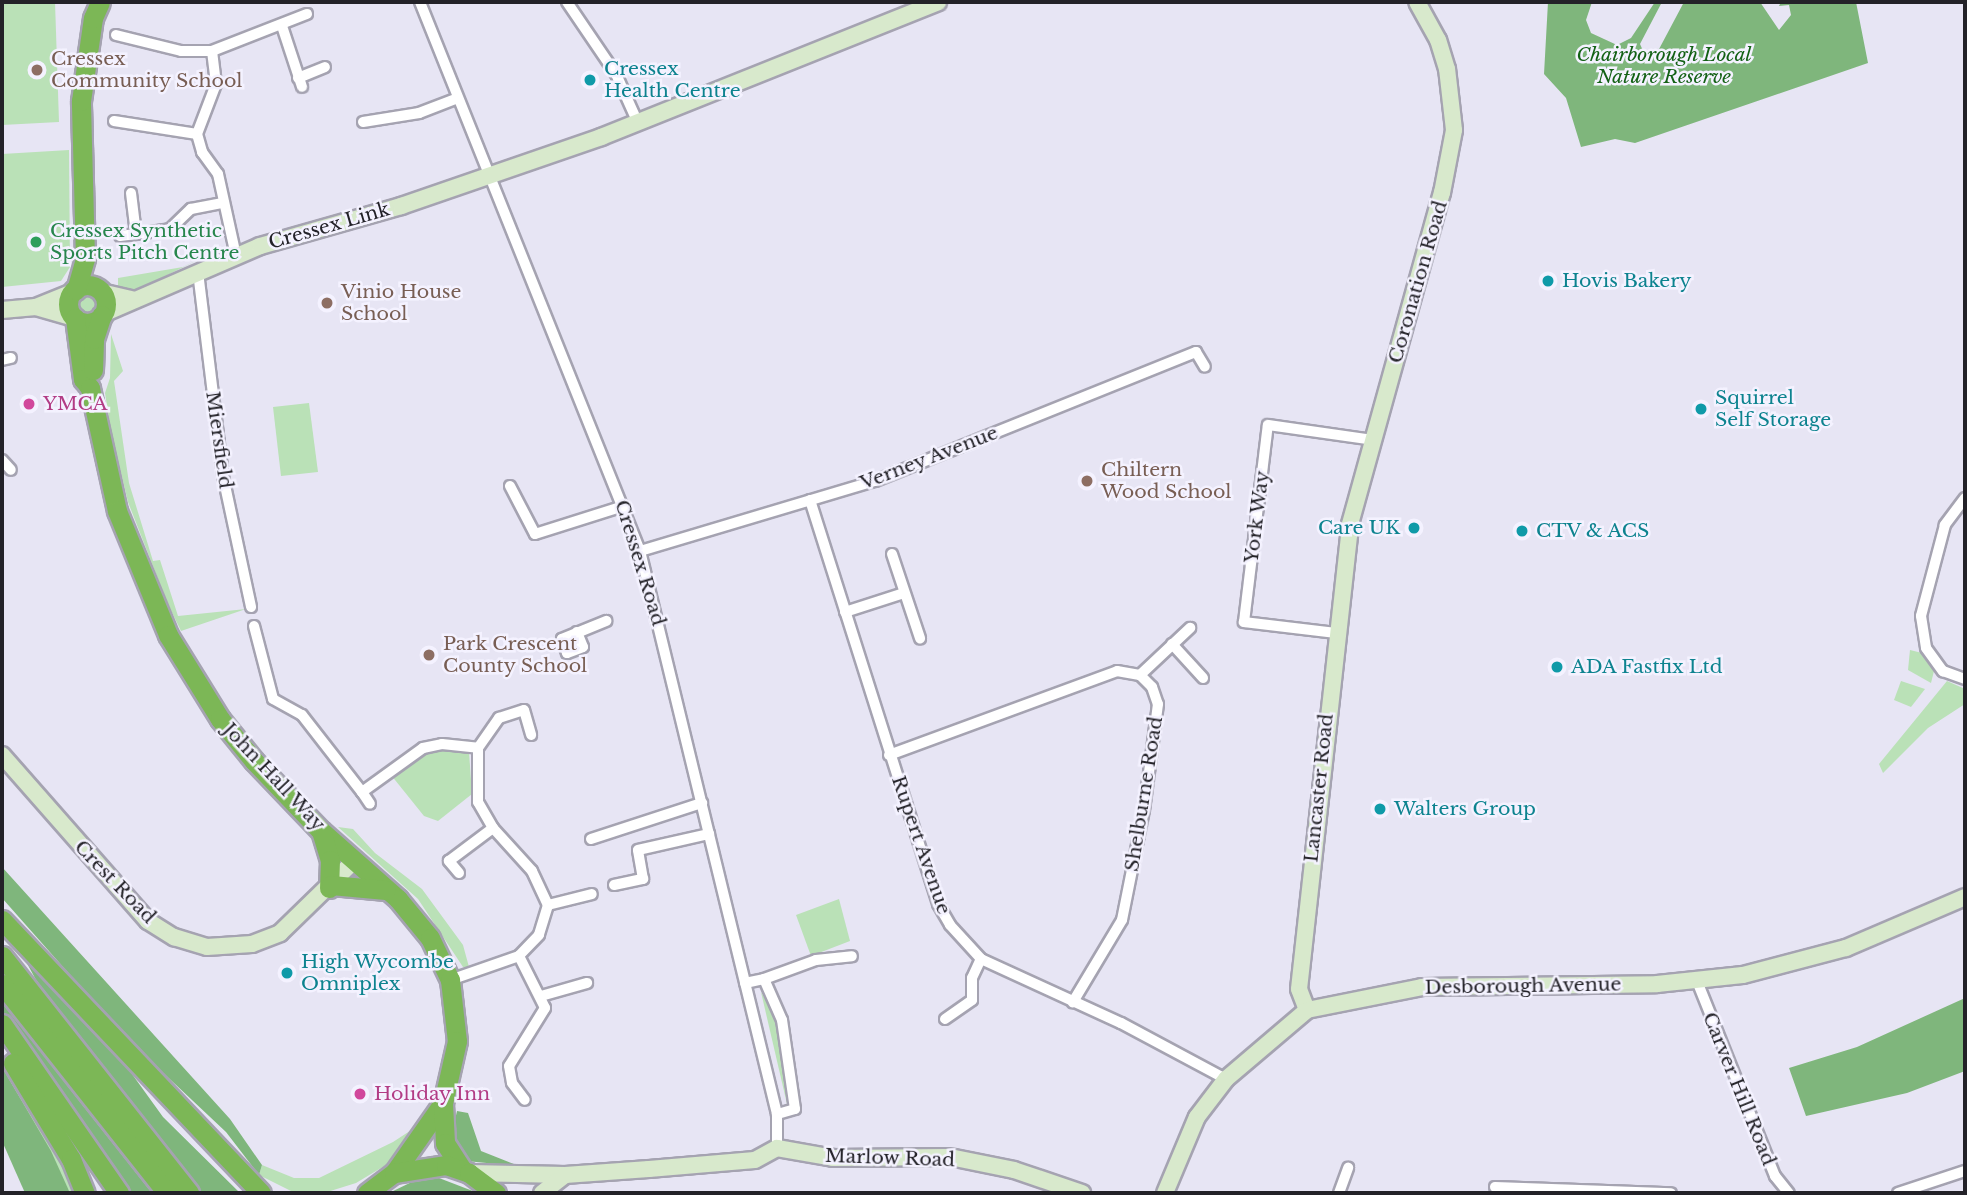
<!DOCTYPE html>
<style>
body{margin:0}
#map{position:relative;width:1967px;height:1195px;overflow:hidden;background:#e7e5f4;font-family:"Libre Baskerville",serif}
div>[style]{position:absolute}
[style*='--x']{left:calc(var(--x)*1px);top:calc(var(--y)*1px);width:calc(var(--w)*1px);rotate:calc(var(--a)*1deg)}
.green>*{inset:0;background:#bae1b7}
.round{border-radius:50%}
.forest>*{inset:0;background:#7fb67c}
.roads{filter:drop-shadow(2px 0 #a5a3b1) drop-shadow(-2px 0 #a5a3b1) drop-shadow(0 2px #a5a3b1) drop-shadow(0 -2px #a5a3b1)}
.street>*{height:10px;margin:-5px;padding:0 5px;transform-origin:5px;border-radius:5px;background:#fff}
.secondary>*{height:16px;margin:-8px;padding:0 8px;transform-origin:8px;border-radius:8px;background:#d8e9cc}
.highway>*{height:19px;margin:-9.5px;padding:0 9.5px;transform-origin:9.5px;border-radius:9.5px;background:#7cb756}
.highway>.ring{margin:-9.5px;padding:0;box-sizing:content-box;background:none;border:19px solid #7cb756;border-radius:50%}
.dots>*{width:19px;height:19px;translate:-50% -50%;box-sizing:border-box;border:4px solid #f4f2ff;border-radius:50%}
span{translate:-50% -50%;white-space:nowrap;text-align:center;line-height:1.15;-webkit-text-stroke:5px #f4f2ff;paint-order:stroke}
.park-label{font-size:19px;color:#136115;font-style:italic}
.education-label{font-size:19px;color:#785e54}
.left{translate:0 -50%;text-align:left}
.culture-label{font-size:19px;color:#0d838f}
.right{translate:-100% -50%;text-align:right}
.street-label{font-size:19px;color:#232228}
.leisure-label{font-size:19px;color:#27864d}
.hotel-label{font-size:19px;color:#b23c85}
.frame{position:absolute;inset:0;border:4px solid #232228;pointer-events:none}
</style>
<div id="map">
<div class="green">
<div style="clip-path:polygon(2px 2px,55px 2px,59px 122px,2px 125px)"></div>
<div style="clip-path:polygon(69px 150px,70px 267px,61px 281px,2px 287px,2px 154px)"></div>
<div style="clip-path:polygon(212px 253px,139px 289px,118px 290px,118px 278px,183px 267px)"></div>
<div class="round" style="left:77px;top:293px;width:22px;height:22px"></div>
<div style="clip-path:polygon(111px 334px,123px 371px,114px 381px,129px 483px,153px 561px,160px 560px,178px 616px,246px 609px,181px 631px,167px 602px,128px 502px,111px 431px,105px 393px,110px 378px)"></div>
<div style="clip-path:polygon(309px 403px,318px 472px,281px 476px,273px 407px)"></div>
<div style="clip-path:polygon(1910px 650px,1922px 653px,1934px 671px,1931px 683px,1908px 670px)"></div>
<div style="clip-path:polygon(1901px 681px,1925px 689px,1911px 707px,1894px 700px)"></div>
<div style="clip-path:polygon(1947px 681px,1965px 689px,1965px 704px,1928px 728px,1883px 773px,1879px 764px)"></div>
<div style="clip-path:polygon(443px 748px,469px 752px,472px 794px,438px 821px,424px 816px,391px 775px,428px 750px)"></div>
<div style="clip-path:polygon(338px 827px,353px 829px,375px 853px,422px 889px,463px 945px,469px 967px,463px 967px,418px 899px)"></div>
<div style="clip-path:polygon(839px 899px,850px 941px,811px 956px,796px 915px)"></div>
<div style="clip-path:polygon(761px 992px,777px 1020px,789px 1105px,787px 1104px)"></div>
<div style="clip-path:polygon(13px 1085px,61px 1156px,77px 1193px,70px 1193px)"></div>
<div style="clip-path:polygon(419px 1125px,396px 1159px,356px 1183px,324px 1193px,293px 1192px,259px 1175px,262px 1165px,294px 1178px,319px 1178px,393px 1142px)"></div>
</div>
<div class="forest">
<div style="clip-path:polygon(1548px 2px,1592px 2px,1586px 20px,1591px 33px,1617px 45px,1631px 38px,1655px 2px,1662px 2px,1640px 44px,1644px 53px,1658px 51px,1684px 2px,1760px 2px,1779px 30px,1791px 15px,1789px 5px,1779px 6px,1781px 2px,1856px 2px,1868px 63px,1635px 143px,1615px 139px,1581px 147px,1566px 98px,1544px 74px)"></div>
<div style="clip-path:polygon(2px 867px,230px 1119px,262px 1165px,259px 1175px,226px 1132px,125px 1037px,2px 898px)"></div>
<div style="clip-path:polygon(15px 941px,119px 1056px,163px 1117px,240px 1193px,202px 1193px,36px 980px)"></div>
<div style="clip-path:polygon(1965px 998px,1965px 1071px,1907px 1093px,1806px 1116px,1789px 1068px,1857px 1047px)"></div>
<div style="clip-path:polygon(2px 1002px,81px 1103px,152px 1193px,126px 1193px,2px 1016px)"></div>
<div style="clip-path:polygon(2px 1067px,51px 1151px,70px 1193px,25px 1193px,2px 1141px)"></div>
<div style="clip-path:polygon(457px 1111px,468px 1113px,481px 1151px,519px 1166px,466px 1161px,452px 1133px)"></div>
<div style="clip-path:polygon(439px 1178px,478px 1193px,389px 1193px,418px 1179px)"></div>
</div>
<div class="roads">
<div class="street">
<div style="--x:420;--y:2;--w:591;--a:68.16"></div>
<div style="--x:640;--y:551;--w:579;--a:76.32"></div>
<div style="--x:777;--y:1114;--w:34;--a:90"></div>
<div style="--x:567;--y:2;--w:87;--a:55.8"></div>
<div style="--x:616;--y:74;--w:54;--a:65.8"></div>
<div style="--x:282;--y:26;--w:64;--a:71.8"></div>
<div style="--x:116;--y:35;--w:67;--a:13.8"></div>
<div style="--x:181;--y:51;--w:31;--a:0"></div>
<div style="--x:212;--y:51;--w:102;--a:-21.3"></div>
<div style="--x:212;--y:51;--w:33;--a:83"></div>
<div style="--x:216;--y:84;--w:53;--a:110.8"></div>
<div style="--x:197;--y:134;--w:19;--a:74"></div>
<div style="--x:202;--y:152;--w:27;--a:54"></div>
<div style="--x:218;--y:174;--w:84;--a:77.6"></div>
<div style="--x:298;--y:78;--w:29;--a:-22"></div>
<div style="--x:114;--y:121;--w:84;--a:8.9"></div>
<div style="--x:363;--y:122;--w:57;--a:-9.1"></div>
<div style="--x:419;--y:113;--w:40;--a:-21"></div>
<div style="--x:131;--y:193;--w:41;--a:83"></div>
<div style="--x:136;--y:234;--w:34;--a:-8"></div>
<div style="--x:170;--y:229;--w:29;--a:-44"></div>
<div style="--x:191;--y:209;--w:31;--a:-11"></div>
<div style="--x:120;--y:236;--w:16;--a:-7"></div>
<div style="--x:198;--y:272;--w:206;--a:83"></div>
<div style="--x:223;--y:476;--w:134;--a:77.9"></div>
<div style="--x:2;--y:360;--w:9;--a:-13"></div>
<div style="--x:2;--y:460;--w:13;--a:48"></div>
<div style="--x:510;--y:486;--w:54;--a:62.5"></div>
<div style="--x:535;--y:534;--w:93;--a:-17.5"></div>
<div style="--x:1965;--y:498;--w:34;--a:127"></div>
<div style="--x:1945;--y:525;--w:94;--a:104.8"></div>
<div style="--x:1921;--y:616;--w:32;--a:81"></div>
<div style="--x:1926;--y:648;--w:29;--a:54"></div>
<div style="--x:1943;--y:671;--w:23;--a:20"></div>
<div style="--x:810;--y:500;--w:424;--a:72.4"></div>
<div style="--x:938;--y:904;--w:24;--a:60"></div>
<div style="--x:950;--y:925;--w:46;--a:47.6"></div>
<div style="--x:981;--y:959;--w:154;--a:24.6"></div>
<div style="--x:1121;--y:1023;--w:119;--a:28.1"></div>
<div style="--x:640;--y:551;--w:245;--a:-16.6"></div>
<div style="--x:875;--y:481;--w:346;--a:-21.9"></div>
<div style="--x:1196;--y:352;--w:17;--a:59"></div>
<div style="--x:892;--y:554;--w:89;--a:71.6"></div>
<div style="--x:845;--y:612;--w:62;--a:-17.9"></div>
<div style="--x:254;--y:626;--w:75;--a:75.4"></div>
<div style="--x:273;--y:699;--w:33;--a:29"></div>
<div style="--x:302;--y:715;--w:98;--a:52.1"></div>
<div style="--x:362;--y:792;--w:75;--a:-35.8"></div>
<div style="--x:423;--y:748;--w:19;--a:-12"></div>
<div style="--x:442;--y:744;--w:36;--a:6"></div>
<div style="--x:478;--y:748;--w:54;--a:90"></div>
<div style="--x:478;--y:802;--w:30;--a:60"></div>
<div style="--x:493;--y:828;--w:58;--a:47.8"></div>
<div style="--x:532;--y:871;--w:38;--a:65"></div>
<div style="--x:548;--y:905;--w:31;--a:107"></div>
<div style="--x:539;--y:935;--w:29;--a:134"></div>
<div style="--x:519;--y:956;--w:73;--a:160.8"></div>
<div style="--x:577;--y:632;--w:16;--a:68"></div>
<div style="--x:583;--y:647;--w:17;--a:159"></div>
<div style="--x:567;--y:653;--w:15;--a:-110"></div>
<div style="--x:562;--y:639;--w:48;--a:-22.2"></div>
<div style="--x:1336;--y:633;--w:93;--a:-173.2"></div>
<div style="--x:1244;--y:622;--w:198;--a:-83.1"></div>
<div style="--x:1268;--y:425;--w:106;--a:8.1"></div>
<div style="--x:1172;--y:644;--w:46;--a:47.6"></div>
<div style="--x:1140;--y:675;--w:69;--a:-43.2"></div>
<div style="--x:478;--y:748;--w:37;--a:-55"></div>
<div style="--x:499;--y:718;--w:26;--a:-18"></div>
<div style="--x:524;--y:710;--w:26;--a:74"></div>
<div style="--x:889;--y:755;--w:243;--a:-20.2"></div>
<div style="--x:1117;--y:671;--w:23;--a:10"></div>
<div style="--x:1140;--y:675;--w:17;--a:45"></div>
<div style="--x:1152;--y:687;--w:18;--a:71"></div>
<div style="--x:1158;--y:704;--w:107;--a:97.5"></div>
<div style="--x:1144;--y:810;--w:112;--a:101.3"></div>
<div style="--x:1122;--y:920;--w:96;--a:120.9"></div>
<div style="--x:362;--y:792;--w:14;--a:56"></div>
<div style="--x:591;--y:839;--w:117;--a:-18"></div>
<div style="--x:459;--y:873;--w:16;--a:-130"></div>
<div style="--x:449;--y:861;--w:55;--a:-36.9"></div>
<div style="--x:614;--y:885;--w:30;--a:-12"></div>
<div style="--x:643;--y:879;--w:29;--a:-100"></div>
<div style="--x:638;--y:850;--w:73;--a:-12.7"></div>
<div style="--x:548;--y:905;--w:45;--a:-14"></div>
<div style="--x:519;--y:956;--w:58;--a:63.4"></div>
<div style="--x:545;--y:1008;--w:68;--a:121.8"></div>
<div style="--x:509;--y:1066;--w:17;--a:80"></div>
<div style="--x:512;--y:1083;--w:21;--a:53"></div>
<div style="--x:764;--y:979;--w:55;--a:-20.1"></div>
<div style="--x:816;--y:960;--w:36;--a:-6"></div>
<div style="--x:1697;--y:981;--w:210;--a:68.2"></div>
<div style="--x:1775;--y:1176;--w:22;--a:51"></div>
<div style="--x:745;--y:983;--w:19;--a:-12"></div>
<div style="--x:764;--y:979;--w:45;--a:66.3"></div>
<div style="--x:782;--y:1020;--w:90;--a:81.7"></div>
<div style="--x:795;--y:1109;--w:19;--a:164"></div>
<div style="--x:541;--y:996;--w:48;--a:-15.8"></div>
<div style="--x:945;--y:1019;--w:33;--a:-35"></div>
<div style="--x:972;--y:1000;--w:22;--a:-90"></div>
<div style="--x:972;--y:978;--w:21;--a:-65"></div>
<div style="--x:1495;--y:1187;--w:176;--a:2"></div>
<div style="--x:1339;--y:1193;--w:27;--a:-70"></div>
<div style="--x:1898;--y:1193;--w:71;--a:-18.2"></div>
</div>
<div class="secondary">
<div style="--x:101;--y:292;--w:32;--a:13"></div>
<div style="--x:36;--y:307;--w:40;--a:-22"></div>
<div style="--x:2;--y:310;--w:34;--a:-5"></div>
<div style="--x:36;--y:307;--w:40;--a:16"></div>
<div style="--x:103;--y:314;--w:171;--a:-23.4"></div>
<div style="--x:260;--y:246;--w:147;--a:-15.8"></div>
<div style="--x:401;--y:206;--w:212;--a:-19"></div>
<div style="--x:601;--y:137;--w:363;--a:-21.8"></div>
<div style="--x:2;--y:755;--w:221;--a:48.7"></div>
<div style="--x:148;--y:921;--w:31;--a:32"></div>
<div style="--x:174;--y:937;--w:34;--a:17"></div>
<div style="--x:207;--y:947;--w:45;--a:-3.8"></div>
<div style="--x:252;--y:944;--w:30;--a:-21"></div>
<div style="--x:280;--y:933;--w:105;--a:-44.2"></div>
<div style="--x:1307;--y:1010;--w:22;--a:-111"></div>
<div style="--x:1299;--y:989;--w:468;--a:-83.7"></div>
<div style="--x:1350;--y:524;--w:344;--a:-74.5"></div>
<div style="--x:1442;--y:193;--w:64;--a:-79.2"></div>
<div style="--x:1454;--y:130;--w:61;--a:-96.5"></div>
<div style="--x:1447;--y:69;--w:30;--a:-107"></div>
<div style="--x:1438;--y:40;--w:43;--a:-118.9"></div>
<div style="--x:469;--y:1173;--w:96;--a:1.2"></div>
<div style="--x:565;--y:1175;--w:84;--a:-4.1"></div>
<div style="--x:649;--y:1169;--w:106;--a:-4.9"></div>
<div style="--x:755;--y:1160;--w:25;--a:-29"></div>
<div style="--x:777;--y:1148;--w:57;--a:10.1"></div>
<div style="--x:833;--y:1158;--w:117;--a:-0.5"></div>
<div style="--x:950;--y:1157;--w:65;--a:11.5"></div>
<div style="--x:1014;--y:1170;--w:72;--a:18.7"></div>
<div style="--x:542;--y:1193;--w:29;--a:-38"></div>
<div style="--x:1165;--y:1193;--w:82;--a:-67.2"></div>
<div style="--x:1197;--y:1117;--w:48;--a:-52.7"></div>
<div style="--x:1226;--y:1079;--w:106;--a:-40.4"></div>
<div style="--x:1307;--y:1010;--w:117;--a:-11.3"></div>
<div style="--x:1422;--y:987;--w:235;--a:-0.7"></div>
<div style="--x:1657;--y:984;--w:86;--a:-6"></div>
<div style="--x:1743;--y:975;--w:106;--a:-14.7"></div>
<div style="--x:1846;--y:948;--w:129;--a:-23.2"></div>
</div>
<div class="highway">
<div class="ring" style="left:68px;top:285px;width:19px;height:19px"></div>
<div style="--x:76;--y:290;--w:33;--a:-74"></div>
<div style="--x:85;--y:258;--w:157;--a:-91.5"></div>
<div style="--x:81;--y:101;--w:84;--a:-81.8"></div>
<div style="--x:93;--y:18;--w:17;--a:-66"></div>
<div style="--x:75;--y:318;--w:62;--a:82.5"></div>
<div style="--x:83;--y:379;--w:11;--a:52"></div>
<div style="--x:90;--y:388;--w:126;--a:77.6"></div>
<div style="--x:117;--y:511;--w:134;--a:67.6"></div>
<div style="--x:168;--y:635;--w:99;--a:58.2"></div>
<div style="--x:220;--y:719;--w:54;--a:51"></div>
<div style="--x:254;--y:761;--w:97;--a:46.3"></div>
<div style="--x:321;--y:831;--w:103;--a:41.4"></div>
<div style="--x:398;--y:899;--w:50;--a:50.6"></div>
<div style="--x:430;--y:938;--w:47;--a:64.5"></div>
<div style="--x:450;--y:980;--w:61;--a:83.5"></div>
<div style="--x:457;--y:1041;--w:64;--a:102.7"></div>
<div style="--x:443;--y:1103;--w:85;--a:125"></div>
<div style="--x:93;--y:370;--w:31;--a:-88"></div>
<div style="--x:94;--y:339;--w:25;--a:-72"></div>
<div style="--x:321;--y:831;--w:30;--a:73"></div>
<div style="--x:330;--y:860;--w:28;--a:92"></div>
<div style="--x:331;--y:885;--w:55;--a:5.2"></div>
<div style="--x:2;--y:920;--w:376;--a:46.5"></div>
<div style="--x:2;--y:956;--w:302;--a:51.7"></div>
<div style="--x:2;--y:984;--w:266;--a:51.7"></div>
<div style="--x:2;--y:1024;--w:206;--a:55.3"></div>
<div style="--x:13;--y:1063;--w:112;--a:58.9"></div>
<div style="--x:71;--y:1159;--w:37;--a:68"></div>
<div style="--x:443;--y:1104;--w:39;--a:87"></div>
<div style="--x:445;--y:1143;--w:30;--a:57"></div>
<div style="--x:367;--y:1193;--w:34;--a:-37"></div>
<div style="--x:394;--y:1173;--w:53;--a:-8.7"></div>
<div style="--x:446;--y:1165;--w:24;--a:19"></div>
<div style="--x:469;--y:1173;--w:34;--a:37"></div>
</div>
</div>
<div class="dots">
<div style="left:37px;top:70px;background:#8d6e63"></div>
<div style="left:590px;top:80px;background:#0f9aa8"></div>
<div style="left:36px;top:242px;background:#2e9e5b"></div>
<div style="left:1548px;top:281px;background:#0f9aa8"></div>
<div style="left:327px;top:303px;background:#8d6e63"></div>
<div style="left:29px;top:404px;background:#d1479c"></div>
<div style="left:1701px;top:409px;background:#0f9aa8"></div>
<div style="left:1087px;top:481px;background:#8d6e63"></div>
<div style="left:1414px;top:528px;background:#0f9aa8"></div>
<div style="left:1522px;top:531px;background:#0f9aa8"></div>
<div style="left:429px;top:655px;background:#8d6e63"></div>
<div style="left:1557px;top:667px;background:#0f9aa8"></div>
<div style="left:1380px;top:809px;background:#0f9aa8"></div>
<div style="left:287px;top:973px;background:#0f9aa8"></div>
<div style="left:360px;top:1094px;background:#d1479c"></div>
</div>
<div class="park-label">
<span style="left:1664px;top:66px">Chairborough Local<br>Nature Reserve</span>
</div>
<div class="education-label">
<span class="left" style="left:51px;top:70px">Cressex<br>Community School</span>
<span class="left" style="left:341px;top:303px">Vinio House<br>School</span>
<span class="left" style="left:1101px;top:481px">Chiltern<br>Wood School</span>
<span class="left" style="left:443px;top:655px">Park Crescent<br>County School</span>
</div>
<div class="culture-label">
<span class="left" style="left:604px;top:80px">Cressex<br>Health Centre</span>
<span class="left" style="left:1562px;top:281px">Hovis Bakery</span>
<span class="left" style="left:1715px;top:409px">Squirrel<br>Self Storage</span>
<span class="right" style="left:1400px;top:528px">Care UK</span>
<span class="left" style="left:1536px;top:531px">CTV &amp; ACS</span>
<span class="left" style="left:1571px;top:667px">ADA Fastfix Ltd</span>
<span class="left" style="left:1394px;top:809px">Walters Group</span>
<span class="left" style="left:301px;top:973px">High Wycombe<br>Omniplex</span>
</div>
<div class="street-label">
<span style="left:329px;top:226px;rotate:-16deg">Cressex Link</span>
<span style="left:1418px;top:282px;rotate:-74deg">Coronation Road</span>
<span style="left:219px;top:440px;rotate:82deg">Miersfield</span>
<span style="left:929px;top:458px;rotate:-21deg">Verney Avenue</span>
<span style="left:1257px;top:517px;rotate:-83deg">York Way</span>
<span style="left:640px;top:563px;rotate:73deg">Cressex Road</span>
<span style="left:274px;top:777px;rotate:47deg">John Hall Way</span>
<span style="left:1319px;top:788px;rotate:-84deg">Lancaster Road</span>
<span style="left:1144px;top:794px;rotate:-81deg">Shelburne Road</span>
<span style="left:921px;top:845px;rotate:71deg">Rupert Avenue</span>
<span style="left:115px;top:882px;rotate:46deg">Crest Road</span>
<span style="left:1523px;top:986px;rotate:-1deg">Desborough Avenue</span>
<span style="left:1739px;top:1089px;rotate:68deg">Carver Hill Road</span>
<span style="left:890px;top:1158px;rotate:2deg">Marlow Road</span>
</div>
<div class="leisure-label">
<span class="left" style="left:50px;top:242px">Cressex Synthetic<br>Sports Pitch Centre</span>
</div>
<div class="hotel-label">
<span class="left" style="left:43px;top:404px">YMCA</span>
<span class="left" style="left:374px;top:1094px">Holiday Inn</span>
</div>
<div class="frame"></div>
</div>
